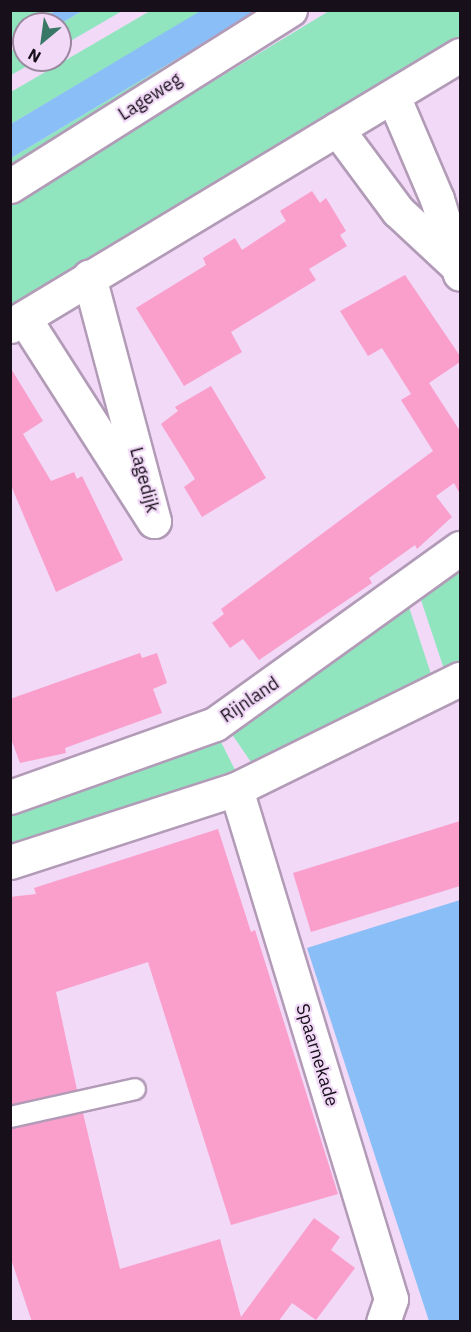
<!DOCTYPE html>
<style>
body{margin:0}
#map{position:relative;width:471px;height:1332px;overflow:hidden;background:#f1d9f7;font-family:"IBM Plex Sans",sans-serif}
div>[style]{position:absolute}
[style*='--x']{left:calc(var(--x)*1px);top:calc(var(--y)*1px);width:calc(var(--w)*1px);rotate:calc(var(--a)*1deg)}
.green>*{inset:0;background:#90e5bf}
.water>*{inset:0;background:#8abef6}
.building>*{inset:0;background:#fa9ecc}
.roads{filter:drop-shadow(2px 0 #b29bb7) drop-shadow(-2px 0 #b29bb7) drop-shadow(0 2px #b29bb7) drop-shadow(0 -2px #b29bb7)}
.lane>*{height:20px;margin:-10px;padding:0 10px;transform-origin:10px;border-radius:10px;background:#fff}
.street>*{height:33px;margin:-16.5px;padding:0 16.5px;transform-origin:16.5px;border-radius:16.5px;background:#fff}
.secondary>*{height:33px;margin:-16.5px;padding:0 16.5px;transform-origin:16.5px;border-radius:16.5px;background:#fff}
span{translate:-50% -50%;white-space:nowrap;text-align:center;line-height:1.15;-webkit-text-stroke:4.5px #f1d9f7;paint-order:stroke}
.street-label{font-size:18px;color:#170f19}
.frame{position:absolute;inset:0;border:12px solid #170f19;pointer-events:none}
.north{position:absolute;left:12px;top:12px;width:60px;height:60px;box-sizing:border-box;background:#f1d9f7;border:2px solid #9a889e;border-radius:50%;rotate:209deg;font-size:16px;font-weight:700;line-height:24px;text-align:center;color:#170f19}
.north::after{content:'';display:block;margin:auto;width:21px;height:27px;background:#397866;clip-path:polygon(50% 0,100% 100%,50% 72%,0 100%)}
</style>
<div id="map">
<div class="green">
<div style="clip-path:polygon(11px 11px,55px 11px,24px 24px,24px 31px,11px 39px)"></div>
<div style="clip-path:polygon(82px 11px,122px 11px,60px 47px,60px 24px)"></div>
<div style="clip-path:polygon(150px 11px,202px 11px,11px 124px,11px 92px)"></div>
<div style="clip-path:polygon(257px 11px,275px 11px,11px 172px,11px 158px)"></div>
<div style="clip-path:polygon(329px 11px,460px 11px,460px 44px,11px 314px,11px 204px)"></div>
<div style="clip-path:polygon(24px 44px,24px 60px,38px 60px,11px 75px,10px 51px)"></div>
<div style="clip-path:polygon(460px 559px,460px 661px,444px 669px,418px 591px)"></div>
<div style="clip-path:polygon(406px 598px,432px 677px,251px 762px,229px 730px)"></div>
<div style="clip-path:polygon(218px 736px,235px 770px,11px 845px,10px 809px)"></div>
</div>
<div class="water">
<div style="clip-path:polygon(202px 10px,257px 11px,11px 158px,11px 124px)"></div>
<div style="clip-path:polygon(55px 11px,55px 10px,82px 11px,60px 24px,34px 24px)"></div>
<div style="clip-path:polygon(460px 900px,460px 1321px,429px 1321px,307px 948px)"></div>
</div>
<div class="building">
<div style="clip-path:polygon(312px 191px,320px 203px,326px 198px,346px 231px,340px 235px,347px 246px,309px 269px,316px 280px,231px 332px,242px 352px,184px 386px,136px 308px,206px 265px,203px 258px,235px 238px,242px 250px,286px 221px,280px 211px)"></div>
<div style="clip-path:polygon(405px 275px,460px 356px,460px 362px,429px 383px,460px 431px,460px 494px,454px 483px,436px 496px,452px 517px,417px 549px,415px 545px,369px 578px,372px 583px,259px 660px,243px 639px,230px 648px,212px 623px,224px 614px,221px 609px,433px 451px,401px 400px,411px 394px,382px 348px,368px 356px,340px 311px)"></div>
<div style="clip-path:polygon(10px 367px,43px 421px,23px 434px,51px 481px,74px 472px,77px 479px,82px 476px,123px 560px,56px 592px,10px 483px)"></div>
<div style="clip-path:polygon(211px 386px,266px 478px,202px 517px,184px 487px,195px 479px,161px 424px,178px 411px,175px 407px)"></div>
<div style="clip-path:polygon(140px 653px,142px 658px,157px 653px,167px 683px,153px 689px,162px 713px,65px 748px,66px 753px,20px 763px,10px 736px,10px 699px)"></div>
<div style="clip-path:polygon(460px 821px,460px 886px,311px 932px,293px 873px)"></div>
<div style="clip-path:polygon(218px 829px,251px 932px,255px 930px,338px 1194px,231px 1225px,148px 962px,56px 992px,77px 1090px,10px 1105px,10px 897px,36px 894px,34px 888px)"></div>
<div style="clip-path:polygon(83px 1113px,120px 1269px,220px 1239px,241px 1317px,314px 1218px,340px 1237px,331px 1250px,355px 1268px,316px 1320px,292px 1303px,278px 1322px,32px 1322px,10px 1256px,10px 1129px)"></div>
</div>
<div class="roads">
<div class="lane">
<div style="--x:10;--y:1117;--w:128;--a:-12.6"></div>
</div>
<div class="street">
<div style="--x:393;--y:96;--w:112;--a:66.9"></div>
<div style="--x:437;--y:199;--w:78;--a:73"></div>
<div style="--x:337;--y:129;--w:102;--a:53.4"></div>
<div style="--x:398;--y:211;--w:78;--a:42.9"></div>
<div style="--x:24;--y:318;--w:241;--a:57.4"></div>
<div style="--x:154;--y:521;--w:253;--a:-104.9"></div>
<div style="--x:10;--y:326;--w:525;--a:-31.06"></div>
<div style="--x:236;--y:789;--w:533;--a:73.09"></div>
<div style="--x:391;--y:1299;--w:24;--a:109"></div>
<div style="--x:10;--y:797;--w:218;--a:-19.6"></div>
<div style="--x:215;--y:724;--w:302;--a:-35.7"></div>
<div style="--x:10;--y:862;--w:237;--a:-17.9"></div>
<div style="--x:236;--y:789;--w:250;--a:-26.2"></div>
</div>
<div class="secondary">
<div style="--x:10;--y:186;--w:331;--a:-32.2"></div>
</div>
</div>
<div class="street-label">
<span style="left:150px;top:97px;rotate:-33deg">Lageweg</span>
<span style="left:144px;top:480px;rotate:75deg">Lagedijk</span>
<span style="left:250px;top:700px;rotate:-34deg">Rijnland</span>
<span style="left:317px;top:1055px;rotate:73deg">Spaarnekade</span>
</div>
<div class="frame"></div>
<div class="north">N</div>
</div>
